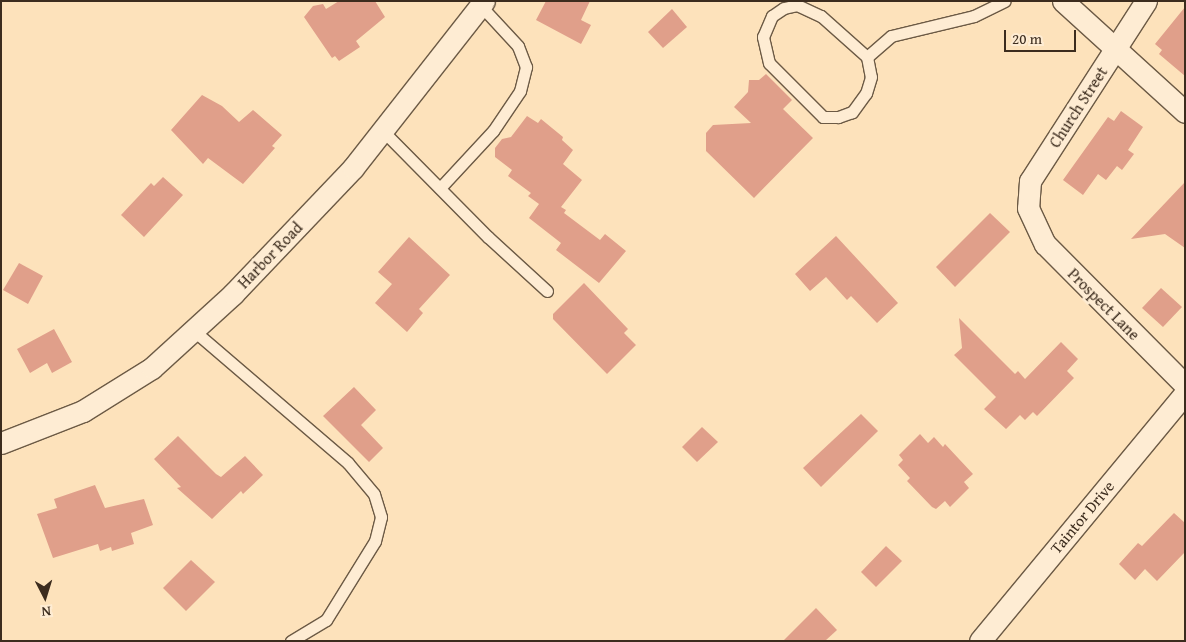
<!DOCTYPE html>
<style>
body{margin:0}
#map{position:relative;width:1186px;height:642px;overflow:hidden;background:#fde2bb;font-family:"Gentium Book Plus",serif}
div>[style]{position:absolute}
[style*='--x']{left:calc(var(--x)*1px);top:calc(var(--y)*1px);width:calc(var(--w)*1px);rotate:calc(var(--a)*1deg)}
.building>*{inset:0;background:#e09f8a}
.roads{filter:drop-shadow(1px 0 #6c5a45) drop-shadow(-1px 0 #6c5a45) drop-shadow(0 1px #6c5a45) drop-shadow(0 -1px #6c5a45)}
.service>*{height:11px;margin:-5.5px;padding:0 5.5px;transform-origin:5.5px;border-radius:5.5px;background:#feecd3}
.minor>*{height:21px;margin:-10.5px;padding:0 10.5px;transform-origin:10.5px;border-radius:10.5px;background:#feecd3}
span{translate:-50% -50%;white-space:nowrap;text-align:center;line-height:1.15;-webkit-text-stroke:5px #feecd3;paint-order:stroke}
.street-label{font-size:16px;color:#3c2c1e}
.frame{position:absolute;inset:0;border:2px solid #3c2c1e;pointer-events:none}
.north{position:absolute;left:20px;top:572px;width:50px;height:50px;-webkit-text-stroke:4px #feecd3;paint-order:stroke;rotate:175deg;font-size:14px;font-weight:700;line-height:20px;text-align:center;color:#3c2c1e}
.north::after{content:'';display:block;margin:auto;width:18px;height:22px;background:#3c2c1e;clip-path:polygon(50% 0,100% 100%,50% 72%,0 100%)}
.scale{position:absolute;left:1004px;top:30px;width:72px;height:22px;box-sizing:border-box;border:2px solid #3c2c1e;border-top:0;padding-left:6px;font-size:15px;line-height:18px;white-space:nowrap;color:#3c2c1e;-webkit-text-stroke:4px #feecd3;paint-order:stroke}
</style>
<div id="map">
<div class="building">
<div style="clip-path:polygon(339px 1px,375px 1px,385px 17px,356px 41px,360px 47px,339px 61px,335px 56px,332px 58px,304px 17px,313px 6px,323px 4px,326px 9px)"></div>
<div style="clip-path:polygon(546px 1px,590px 1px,581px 20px,591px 25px,581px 44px,536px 20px)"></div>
<div style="clip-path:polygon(1185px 7px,1185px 76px,1159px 54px,1162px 50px,1155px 44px)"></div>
<div style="clip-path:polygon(672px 9px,687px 27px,663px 48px,648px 32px)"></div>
<div style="clip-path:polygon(766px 74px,792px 100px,783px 109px,813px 138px,754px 198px,706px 151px,706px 133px,713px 125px,751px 123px,734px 107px,748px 92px,749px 80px,759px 80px)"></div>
<div style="clip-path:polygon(202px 95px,222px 106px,239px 122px,253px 110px,282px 135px,272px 146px,275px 148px,243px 184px,208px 158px,203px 164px,171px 130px)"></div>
<div style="clip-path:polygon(1121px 111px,1143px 127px,1128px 150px,1134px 154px,1122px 170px,1117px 166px,1106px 180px,1098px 174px,1083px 195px,1063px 180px,1108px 117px,1114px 121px)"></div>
<div style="clip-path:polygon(527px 116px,538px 123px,541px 119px,563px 137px,562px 140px,573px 150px,563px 164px,582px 180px,561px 207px,566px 210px,564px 213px,600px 240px,605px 234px,626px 251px,599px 283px,556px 250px,561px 243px,529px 218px,539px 204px,528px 196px,531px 193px,508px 176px,512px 170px,495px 157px,495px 148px,502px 139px,511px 137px)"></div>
<div style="clip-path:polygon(163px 177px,183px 195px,144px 237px,121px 215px,151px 183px,154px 186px)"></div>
<div style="clip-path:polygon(1185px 182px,1185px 248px,1165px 234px,1131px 239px)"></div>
<div style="clip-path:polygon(990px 213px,1010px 232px,955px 287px,936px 267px)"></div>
<div style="clip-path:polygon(836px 236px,898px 303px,877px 323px,851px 296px,847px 300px,826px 277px,810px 291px,795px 274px)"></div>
<div style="clip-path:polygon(409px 237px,450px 275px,419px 309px,423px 313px,407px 332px,375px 303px,392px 284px,378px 272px)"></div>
<div style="clip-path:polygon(19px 263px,43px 276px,28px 304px,3px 290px)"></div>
<div style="clip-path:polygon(584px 283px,628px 329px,624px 333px,636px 345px,607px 374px,553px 319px,553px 314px)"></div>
<div style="clip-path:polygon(1161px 288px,1182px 307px,1163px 327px,1142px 308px)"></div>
<div style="clip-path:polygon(959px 318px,1015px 374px,1018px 371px,1025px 379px,1061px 342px,1078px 359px,1067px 371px,1074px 378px,1037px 416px,1033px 412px,1025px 420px,1020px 415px,1006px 429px,984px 409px,996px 397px,954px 355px,962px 348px)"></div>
<div style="clip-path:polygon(54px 329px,72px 362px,52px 373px,47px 363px,30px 373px,17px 349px)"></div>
<div style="clip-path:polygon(354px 387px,376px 410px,361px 425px,383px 448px,369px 462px,323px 416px)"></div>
<div style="clip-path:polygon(861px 414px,878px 431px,821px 487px,803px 468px)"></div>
<div style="clip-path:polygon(702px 427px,718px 442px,697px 462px,682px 447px)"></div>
<div style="clip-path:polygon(920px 434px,928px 443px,934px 437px,943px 447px,945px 444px,973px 474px,964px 482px,969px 488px,950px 507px,945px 501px,936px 509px,932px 507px,907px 481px,910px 478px,898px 465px,903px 460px,899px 455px)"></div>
<div style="clip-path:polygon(178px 436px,216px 474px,221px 477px,245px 456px,263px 475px,243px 494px,241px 491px,212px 519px,177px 488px,181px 487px,154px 459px)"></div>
<div style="clip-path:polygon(95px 485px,105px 508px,144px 499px,153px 525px,131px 533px,134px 544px,112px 551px,111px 547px,100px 551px,98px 544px,53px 558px,37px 514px,57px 508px,54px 499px)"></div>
<div style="clip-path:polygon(1174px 513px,1185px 523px,1185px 552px,1157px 581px,1145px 569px,1135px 580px,1119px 564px,1138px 543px,1142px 546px)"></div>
<div style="clip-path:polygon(886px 546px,902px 561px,876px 587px,861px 572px)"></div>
<div style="clip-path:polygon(191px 560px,215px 582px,186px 611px,163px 588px)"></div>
<div style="clip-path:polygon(816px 608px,837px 630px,825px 641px,783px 641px)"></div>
</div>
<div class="roads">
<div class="service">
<div style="--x:797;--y:5;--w:26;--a:25"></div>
<div style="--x:821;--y:16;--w:62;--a:41.7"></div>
<div style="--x:867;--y:57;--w:20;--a:79"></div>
<div style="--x:871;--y:77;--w:17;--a:107"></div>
<div style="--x:866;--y:93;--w:24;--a:126"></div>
<div style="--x:852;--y:112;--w:15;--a:160"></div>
<div style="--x:838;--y:117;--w:15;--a:180"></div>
<div style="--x:823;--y:117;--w:76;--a:-135"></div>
<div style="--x:769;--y:63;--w:27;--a:-103"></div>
<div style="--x:763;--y:37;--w:23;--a:-67"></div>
<div style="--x:772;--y:16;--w:14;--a:-34"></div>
<div style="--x:784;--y:8;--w:13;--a:-13"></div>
<div style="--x:867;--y:57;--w:32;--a:-41"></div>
<div style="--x:891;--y:36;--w:85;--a:-13.5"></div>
<div style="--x:974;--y:16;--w:34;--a:-26"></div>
<div style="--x:382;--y:130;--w:151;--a:45.3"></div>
<div style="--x:488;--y:237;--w:80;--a:42.5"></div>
<div style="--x:440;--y:188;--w:78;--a:-47.1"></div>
<div style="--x:493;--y:131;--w:48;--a:-56"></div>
<div style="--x:520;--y:91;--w:25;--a:-76"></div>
<div style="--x:526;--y:67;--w:22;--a:-111"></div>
<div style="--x:518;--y:46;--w:54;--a:-132.8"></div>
<div style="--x:193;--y:330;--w:204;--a:40.6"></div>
<div style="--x:348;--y:463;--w:40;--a:50"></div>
<div style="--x:374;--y:494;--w:24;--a:73"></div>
<div style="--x:381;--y:517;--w:25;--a:104"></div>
<div style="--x:375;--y:541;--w:93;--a:121.8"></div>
<div style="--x:326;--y:620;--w:41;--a:149"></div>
</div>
<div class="minor">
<div style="--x:1063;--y:1;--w:165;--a:42.3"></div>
<div style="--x:1146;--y:1;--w:214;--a:122.8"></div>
<div style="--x:1030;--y:181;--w:27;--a:94"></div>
<div style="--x:1028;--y:208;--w:40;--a:65"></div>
<div style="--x:1045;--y:244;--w:199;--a:45.2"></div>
<div style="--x:1;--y:443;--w:88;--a:-21.3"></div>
<div style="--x:83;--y:411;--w:81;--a:-31.9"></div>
<div style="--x:152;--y:368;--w:110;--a:-42.4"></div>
<div style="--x:233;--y:294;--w:174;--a:-46.4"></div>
<div style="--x:353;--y:168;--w:212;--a:-51.9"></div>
<div style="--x:980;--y:641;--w:322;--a:-50.4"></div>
</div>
</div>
<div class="street-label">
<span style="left:1078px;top:107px;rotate:-57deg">Church Street</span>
<span style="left:270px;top:255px;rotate:-46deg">Harbor Road</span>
<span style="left:1104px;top:304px;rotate:45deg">Prospect Lane</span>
<span style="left:1082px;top:517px;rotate:-50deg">Taintor Drive</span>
</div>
<div class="frame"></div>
<div class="north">N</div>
<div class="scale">20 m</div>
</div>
